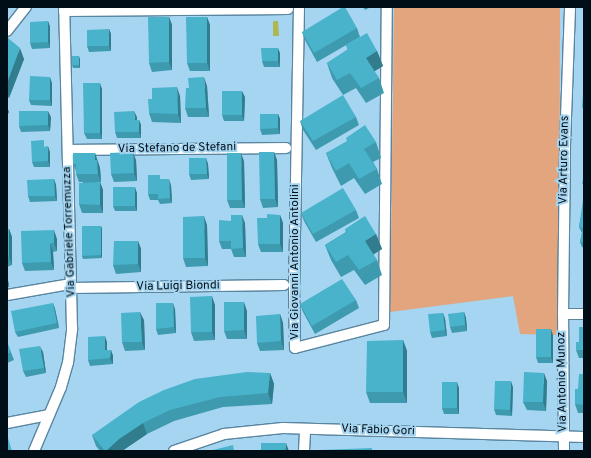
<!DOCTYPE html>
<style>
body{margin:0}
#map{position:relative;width:591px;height:458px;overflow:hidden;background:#a6d5f1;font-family:Overpass,sans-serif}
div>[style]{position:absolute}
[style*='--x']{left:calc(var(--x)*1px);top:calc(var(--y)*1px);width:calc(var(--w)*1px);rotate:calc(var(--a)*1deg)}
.green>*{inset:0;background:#e2a57d}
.water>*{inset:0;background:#adb852}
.roads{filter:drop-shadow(1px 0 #59859f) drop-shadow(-1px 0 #59859f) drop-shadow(0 1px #59859f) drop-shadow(0 -1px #59859f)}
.minor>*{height:10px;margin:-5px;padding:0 5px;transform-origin:5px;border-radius:5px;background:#fff}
.wall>*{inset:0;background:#3e9aae}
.shaded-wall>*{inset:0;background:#327d8d}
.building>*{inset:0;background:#48b3ca}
span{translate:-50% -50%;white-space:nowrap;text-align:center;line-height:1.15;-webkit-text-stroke:4px #a6d5f1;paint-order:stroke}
.street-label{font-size:12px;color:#000e17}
.frame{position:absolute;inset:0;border:8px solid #000e17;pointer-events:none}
</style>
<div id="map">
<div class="green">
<div style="clip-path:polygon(394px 7px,560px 7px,559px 335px,520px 334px,513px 296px,390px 312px)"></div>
</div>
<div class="water">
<div style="clip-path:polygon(273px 21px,278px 21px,279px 36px,273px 36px)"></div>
</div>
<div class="roads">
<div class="minor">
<div style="--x:299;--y:7;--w:278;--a:91"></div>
<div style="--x:294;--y:285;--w:63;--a:89.1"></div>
<div style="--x:295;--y:348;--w:92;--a:-14.5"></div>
<div style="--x:384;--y:325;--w:318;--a:-89.5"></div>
<div style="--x:64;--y:11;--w:224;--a:-0.5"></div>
<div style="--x:7;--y:31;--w:31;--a:-52"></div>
<div style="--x:68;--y:150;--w:218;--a:-0.5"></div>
<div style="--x:71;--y:288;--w:213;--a:-0.8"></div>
<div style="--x:7;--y:295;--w:65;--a:-9.8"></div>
<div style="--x:563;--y:314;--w:21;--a:0"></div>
<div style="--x:7;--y:423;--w:43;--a:-10.8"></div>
<div style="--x:34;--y:451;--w:69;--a:-67.1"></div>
<div style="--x:61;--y:387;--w:25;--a:-74"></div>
<div style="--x:68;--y:363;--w:35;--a:-83"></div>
<div style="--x:72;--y:328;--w:321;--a:-91.4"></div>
<div style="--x:174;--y:451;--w:53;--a:-18.8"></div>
<div style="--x:224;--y:434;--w:59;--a:-5.8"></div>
<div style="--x:283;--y:428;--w:301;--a:1.7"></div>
<div style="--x:304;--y:451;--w:22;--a:-87"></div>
<div style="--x:564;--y:451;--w:137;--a:-90.4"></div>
<div style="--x:563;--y:314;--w:169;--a:-89.3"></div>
<div style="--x:565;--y:145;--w:138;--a:-87.9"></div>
</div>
</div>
<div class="wall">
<div style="clip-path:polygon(363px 7px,371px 7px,365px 10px)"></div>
<div style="clip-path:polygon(169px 17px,172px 25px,172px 70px,152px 72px,149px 63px)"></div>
<div style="clip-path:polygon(207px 17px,210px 25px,210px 71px,190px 71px,187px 63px)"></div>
<div style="clip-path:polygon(48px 21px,50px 27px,50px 48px,32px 49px,30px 43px)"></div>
<div style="clip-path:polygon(357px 28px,360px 37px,317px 62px,305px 40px,302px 32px)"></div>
<div style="clip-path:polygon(109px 29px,111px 34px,111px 51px,89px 52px,87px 46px)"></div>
<div style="clip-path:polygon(7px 39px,24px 59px,9px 98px,7px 96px)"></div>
<div style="clip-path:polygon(346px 45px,377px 51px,383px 66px,374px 71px,379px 78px,384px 93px,366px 103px,356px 88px,343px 95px,332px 78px,327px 63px,348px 50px)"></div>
<div style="clip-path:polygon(280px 53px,280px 67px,264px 67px,262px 61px)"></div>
<div style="clip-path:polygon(80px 59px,80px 68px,73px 68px,72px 65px)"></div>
<div style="clip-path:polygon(52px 83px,52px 106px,31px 105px,29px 100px)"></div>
<div style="clip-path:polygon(207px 86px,209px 117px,188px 117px,185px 108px)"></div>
<div style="clip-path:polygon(102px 89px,102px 139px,87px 139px,84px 133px)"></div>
<div style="clip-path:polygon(180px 96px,181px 123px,152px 122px,149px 113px)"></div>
<div style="clip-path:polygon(245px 97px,244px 121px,224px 121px,222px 115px)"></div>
<div style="clip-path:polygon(278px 114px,280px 119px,280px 134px,262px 135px,260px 129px)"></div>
<div style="clip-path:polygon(51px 117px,50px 131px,21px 132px,19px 126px)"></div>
<div style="clip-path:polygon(137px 117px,137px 120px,139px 120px,141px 125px,141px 138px,117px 138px,115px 132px)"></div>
<div style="clip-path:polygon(356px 117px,359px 125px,316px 150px,303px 130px,300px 121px)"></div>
<div style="clip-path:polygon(376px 142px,381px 158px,373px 162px,377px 169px,382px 184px,365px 194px,354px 178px,341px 186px,332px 168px,326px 153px)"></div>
<div style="clip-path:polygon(50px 152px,50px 167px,34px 167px,32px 162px)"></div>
<div style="clip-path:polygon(274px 152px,277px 160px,278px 207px,263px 208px,260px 199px)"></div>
<div style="clip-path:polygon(95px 153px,100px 168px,101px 182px,100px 182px,103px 190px,103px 213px,82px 213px,79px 204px,83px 182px,79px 182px,76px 174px,76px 171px,73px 164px)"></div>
<div style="clip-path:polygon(206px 158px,208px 164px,209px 179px,191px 180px,189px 174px)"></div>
<div style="clip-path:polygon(136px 160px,137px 181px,114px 182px,111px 174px)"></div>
<div style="clip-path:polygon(244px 161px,245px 208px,230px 208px,227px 200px)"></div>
<div style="clip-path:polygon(54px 179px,56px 185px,57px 201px,30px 202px,28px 196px)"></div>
<div style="clip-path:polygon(171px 185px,172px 203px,160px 204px,158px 200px,150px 200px,148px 194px)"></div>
<div style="clip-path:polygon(137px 193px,137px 211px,115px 211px,113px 206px)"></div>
<div style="clip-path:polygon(584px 200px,584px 248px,582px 247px,580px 242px,582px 233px,579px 227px)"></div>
<div style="clip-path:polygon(356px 210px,359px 218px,316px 242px,304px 221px,301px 213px)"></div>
<div style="clip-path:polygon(280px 215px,283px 223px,283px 252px,261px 252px,258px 244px,267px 218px)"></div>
<div style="clip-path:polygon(245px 223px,246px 257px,234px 257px,231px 249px,222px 249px,219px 241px)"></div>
<div style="clip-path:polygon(207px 225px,208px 266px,186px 267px,183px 258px)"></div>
<div style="clip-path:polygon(101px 226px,102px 229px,102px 258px,83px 259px,82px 256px)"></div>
<div style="clip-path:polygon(7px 229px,9px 229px,12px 237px,12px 265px,7px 267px)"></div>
<div style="clip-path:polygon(345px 229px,376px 234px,382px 249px,373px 255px,377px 260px,382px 275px,365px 285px,354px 270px,341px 277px,331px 260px,325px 245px,346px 232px)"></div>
<div style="clip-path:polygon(57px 239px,57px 251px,53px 252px,54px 270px,25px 271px,22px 263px)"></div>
<div style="clip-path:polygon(138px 241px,141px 249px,141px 272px,116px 274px,113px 265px)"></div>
<div style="clip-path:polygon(7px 278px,9px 283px,9px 287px,7px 287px)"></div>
<div style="clip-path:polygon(356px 300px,359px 308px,315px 334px,303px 312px,300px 304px)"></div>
<div style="clip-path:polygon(53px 303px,55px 309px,59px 328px,18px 337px,15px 332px)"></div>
<div style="clip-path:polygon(215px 305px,215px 340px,194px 341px,191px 332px)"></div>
<div style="clip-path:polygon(175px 309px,176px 333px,158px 335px,156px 329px)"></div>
<div style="clip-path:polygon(247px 311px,247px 339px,227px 339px,224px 331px)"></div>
<div style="clip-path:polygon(464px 312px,466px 318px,467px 331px,452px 333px,450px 327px)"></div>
<div style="clip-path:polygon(443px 313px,445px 319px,447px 336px,432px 338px,430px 332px)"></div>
<div style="clip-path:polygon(280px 314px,283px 323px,284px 350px,260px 351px,257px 343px)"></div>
<div style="clip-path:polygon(144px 320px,145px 350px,125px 351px,122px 342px)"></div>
<div style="clip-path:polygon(584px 327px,584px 358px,579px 358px,576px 350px)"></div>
<div style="clip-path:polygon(553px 335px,553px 363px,538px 363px,536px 357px)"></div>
<div style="clip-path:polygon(403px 340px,407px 351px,407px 403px,370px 403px,366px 392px)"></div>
<div style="clip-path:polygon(7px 342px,14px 360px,7px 363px)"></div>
<div style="clip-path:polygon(107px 342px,107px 350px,111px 350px,113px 356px,113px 364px,90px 366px,88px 360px)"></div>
<div style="clip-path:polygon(43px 352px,46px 373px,26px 377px,23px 371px)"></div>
<div style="clip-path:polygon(270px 373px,274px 384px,272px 404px,223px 407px,174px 421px,147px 434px,122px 451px,100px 451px,96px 446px,92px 435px)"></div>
<div style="clip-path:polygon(584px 374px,584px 413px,578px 413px,575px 404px,578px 389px)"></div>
<div style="clip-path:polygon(547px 381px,546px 411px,527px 410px,523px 402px)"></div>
<div style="clip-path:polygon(513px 387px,512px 416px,496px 415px,494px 409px)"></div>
<div style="clip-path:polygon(459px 388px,459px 414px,444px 414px,442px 408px)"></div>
</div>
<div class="shaded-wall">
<div style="clip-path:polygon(169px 17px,172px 25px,172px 70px,169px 62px)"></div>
<div style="clip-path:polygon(207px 17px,210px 25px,210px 71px,207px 63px)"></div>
<div style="clip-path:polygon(48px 21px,50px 27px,50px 48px,48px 42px)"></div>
<div style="clip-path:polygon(109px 29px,111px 34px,111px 51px,109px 46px)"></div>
<div style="clip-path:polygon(20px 48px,24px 59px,9px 98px,7px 91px,7px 83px)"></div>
<div style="clip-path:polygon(278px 48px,280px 53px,280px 67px,278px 61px)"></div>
<div style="clip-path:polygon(377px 51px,383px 66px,372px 73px,366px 58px)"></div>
<div style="clip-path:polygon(79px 56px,80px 59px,80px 68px,79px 65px)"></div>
<div style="clip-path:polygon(50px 77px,52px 83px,52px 106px,50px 100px)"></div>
<div style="clip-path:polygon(204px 77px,207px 86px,209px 117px,206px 108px)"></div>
<div style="clip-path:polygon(100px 83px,102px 89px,102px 139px,100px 133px)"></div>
<div style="clip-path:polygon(177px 87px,180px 96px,181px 123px,178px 114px)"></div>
<div style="clip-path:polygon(242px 91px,245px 97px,244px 121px,242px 115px)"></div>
<div style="clip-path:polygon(7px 107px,9px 112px,7px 116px)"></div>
<div style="clip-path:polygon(48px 111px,51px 117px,50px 131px,48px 125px)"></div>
<div style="clip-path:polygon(134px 111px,137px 117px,137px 126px,135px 120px)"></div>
<div style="clip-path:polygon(278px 114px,280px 119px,280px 134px,278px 128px)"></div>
<div style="clip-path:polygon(139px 120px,141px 125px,141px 138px,139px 132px)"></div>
<div style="clip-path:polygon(48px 146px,50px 152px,50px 167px,48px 161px)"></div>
<div style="clip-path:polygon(133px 152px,136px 160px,137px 181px,134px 173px)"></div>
<div style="clip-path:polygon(274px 152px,277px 160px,278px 207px,275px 199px)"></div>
<div style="clip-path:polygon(95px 153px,100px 168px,101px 182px,98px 174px,95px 160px)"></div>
<div style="clip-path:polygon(241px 153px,244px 161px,245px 208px,242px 200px)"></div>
<div style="clip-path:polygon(206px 158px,208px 164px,209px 179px,207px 174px)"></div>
<div style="clip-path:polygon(54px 179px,56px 185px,57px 201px,55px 196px)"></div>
<div style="clip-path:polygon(169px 179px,171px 185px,172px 203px,170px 198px)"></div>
<div style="clip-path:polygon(100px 182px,103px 190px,103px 213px,100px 205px)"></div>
<div style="clip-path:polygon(135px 187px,137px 193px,137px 211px,135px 206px)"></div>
<div style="clip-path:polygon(242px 215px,245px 223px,246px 257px,243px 248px)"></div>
<div style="clip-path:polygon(280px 215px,283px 223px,283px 252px,280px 244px)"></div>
<div style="clip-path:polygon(204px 216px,207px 225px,208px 266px,205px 258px)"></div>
<div style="clip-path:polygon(101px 226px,102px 229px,102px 258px,101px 255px)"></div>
<div style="clip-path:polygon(9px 229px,12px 237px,12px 265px,9px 257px)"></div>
<div style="clip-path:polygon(54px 230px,57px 239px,57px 251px,54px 243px)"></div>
<div style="clip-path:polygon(376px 234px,382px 249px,370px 256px,365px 241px)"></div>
<div style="clip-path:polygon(138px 241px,141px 249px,141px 272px,138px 264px)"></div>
<div style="clip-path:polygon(50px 243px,53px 252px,54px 270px,51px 262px)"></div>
<div style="clip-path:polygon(212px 296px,215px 305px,215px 340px,212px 332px)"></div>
<div style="clip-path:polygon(244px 302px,247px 311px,247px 339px,244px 330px)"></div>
<div style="clip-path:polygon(53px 303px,55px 309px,59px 328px,57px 323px)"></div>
<div style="clip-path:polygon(173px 303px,175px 309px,176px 333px,174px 327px)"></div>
<div style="clip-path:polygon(140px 312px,144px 320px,145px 350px,142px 342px)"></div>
<div style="clip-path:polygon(464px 312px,466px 318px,467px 331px,465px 325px)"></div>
<div style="clip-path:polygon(443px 313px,445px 319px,447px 336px,445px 330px)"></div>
<div style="clip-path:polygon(280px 314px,283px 323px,284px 350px,281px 341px)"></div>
<div style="clip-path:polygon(551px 329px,553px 335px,553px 363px,551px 357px)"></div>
<div style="clip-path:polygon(105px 336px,107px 342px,107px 356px,105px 350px)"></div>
<div style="clip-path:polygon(403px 340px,407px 351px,407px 403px,403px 392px)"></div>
<div style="clip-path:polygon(40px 346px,43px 352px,46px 373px,44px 368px)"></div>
<div style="clip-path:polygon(111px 350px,113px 356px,113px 364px,110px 358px)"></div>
<div style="clip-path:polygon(270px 373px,274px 384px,272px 404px,268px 393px)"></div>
<div style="clip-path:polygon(544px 373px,547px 381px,546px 411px,543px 402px)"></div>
<div style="clip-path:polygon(511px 381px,513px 387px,512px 416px,510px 410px)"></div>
<div style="clip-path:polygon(457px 382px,459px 388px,459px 414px,457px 408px)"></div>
<div style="clip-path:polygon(143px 423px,147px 434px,122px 451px,106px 451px,119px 439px)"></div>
<div style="clip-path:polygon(286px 443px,289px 451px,285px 451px)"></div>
</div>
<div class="building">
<div style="clip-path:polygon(343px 7px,345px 7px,357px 28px,314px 53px,302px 32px)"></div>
<div style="clip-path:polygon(148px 17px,169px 17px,169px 62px,149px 63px)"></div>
<div style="clip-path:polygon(186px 17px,207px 17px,207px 63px,187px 63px)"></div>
<div style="clip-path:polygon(48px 21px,48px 42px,30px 43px,30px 22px)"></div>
<div style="clip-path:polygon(109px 29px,109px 46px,87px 46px,87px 30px)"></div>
<div style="clip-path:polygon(367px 33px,377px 51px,366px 58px,379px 78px,361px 88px,350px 73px,337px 80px,327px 63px,348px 49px,346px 45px)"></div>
<div style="clip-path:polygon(8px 38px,20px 48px,7px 83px,7px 39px)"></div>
<div style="clip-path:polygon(261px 48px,278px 48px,278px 61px,262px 61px)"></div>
<div style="clip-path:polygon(72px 56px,79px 56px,79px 65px,72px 65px)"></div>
<div style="clip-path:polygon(30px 76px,50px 77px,50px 100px,29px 100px)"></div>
<div style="clip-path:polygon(204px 77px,206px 108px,185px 108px,186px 88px,189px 88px,188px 78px)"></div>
<div style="clip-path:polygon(83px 83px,100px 83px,100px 133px,84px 133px)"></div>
<div style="clip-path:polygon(177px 87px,178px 114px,149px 113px,148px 99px,152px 99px,152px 88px)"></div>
<div style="clip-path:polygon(222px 91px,242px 91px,242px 115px,222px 115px)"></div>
<div style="clip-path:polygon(583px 94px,584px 94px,584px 108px,582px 108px)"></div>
<div style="clip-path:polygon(343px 95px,356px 117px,313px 141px,300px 121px)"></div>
<div style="clip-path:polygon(19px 111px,48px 111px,48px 125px,19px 126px)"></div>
<div style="clip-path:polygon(134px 111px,135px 120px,139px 120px,139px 132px,115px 132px,114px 112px)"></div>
<div style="clip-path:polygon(260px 114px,278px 114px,278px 128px,260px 129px)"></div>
<div style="clip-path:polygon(365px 125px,376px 142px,364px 149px,377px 169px,359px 179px,349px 163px,336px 171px,326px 153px,347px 141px,346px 138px)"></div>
<div style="clip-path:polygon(44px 140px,44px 147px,48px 146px,48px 161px,32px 162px,31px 141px)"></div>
<div style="clip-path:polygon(133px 152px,134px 173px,111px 174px,110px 153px)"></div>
<div style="clip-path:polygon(259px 152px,274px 152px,275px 199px,260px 199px)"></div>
<div style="clip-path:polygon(73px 153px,95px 153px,95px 160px,97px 160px,98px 174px,76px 174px,76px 164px,73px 164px)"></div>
<div style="clip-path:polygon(227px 153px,241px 153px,242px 200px,227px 200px)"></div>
<div style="clip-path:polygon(189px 158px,206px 158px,207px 174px,189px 174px)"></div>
<div style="clip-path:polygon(148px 175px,160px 175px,160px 179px,169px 179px,170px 198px,158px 199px,158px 194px,148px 194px)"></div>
<div style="clip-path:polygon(584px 175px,584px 184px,582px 184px)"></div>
<div style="clip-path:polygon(54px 179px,55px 196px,28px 196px,27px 180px)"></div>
<div style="clip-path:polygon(100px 182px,100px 205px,79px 204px,79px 183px)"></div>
<div style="clip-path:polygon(113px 187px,135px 187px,135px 206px,113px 206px)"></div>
<div style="clip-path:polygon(343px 188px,356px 210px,313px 234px,301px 213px)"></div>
<div style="clip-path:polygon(583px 200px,584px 200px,584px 242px,580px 242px,583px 228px,579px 227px)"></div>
<div style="clip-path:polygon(267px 214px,280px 215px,280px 244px,258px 244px,257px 218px,267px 218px)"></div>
<div style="clip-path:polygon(231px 215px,242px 215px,243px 248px,231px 249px,231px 241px,219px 241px,219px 220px,231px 221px)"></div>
<div style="clip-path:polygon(204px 216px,205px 258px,183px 258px,183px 217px)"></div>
<div style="clip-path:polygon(365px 216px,376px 234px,365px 241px,377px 260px,359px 270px,348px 255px,336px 262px,325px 245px,347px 232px,345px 229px)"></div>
<div style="clip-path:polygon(82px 226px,101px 226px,101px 255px,82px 256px)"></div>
<div style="clip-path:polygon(7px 229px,9px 229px,9px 257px,7px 258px)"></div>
<div style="clip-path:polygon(54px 230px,54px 243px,50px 243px,51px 262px,22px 263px,21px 231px)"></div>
<div style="clip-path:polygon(114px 241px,138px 241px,138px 264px,113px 265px)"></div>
<div style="clip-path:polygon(7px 278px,8px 280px,8px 284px,7px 284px)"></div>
<div style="clip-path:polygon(342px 279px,356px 300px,312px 326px,300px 304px)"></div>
<div style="clip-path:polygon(212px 296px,212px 332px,191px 332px,190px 297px)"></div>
<div style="clip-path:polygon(224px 302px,244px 302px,244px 330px,224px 331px)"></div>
<div style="clip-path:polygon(53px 303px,57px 323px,15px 332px,11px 311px)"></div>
<div style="clip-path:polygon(156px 303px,173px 303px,174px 327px,156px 329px)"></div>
<div style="clip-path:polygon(140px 312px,142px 342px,122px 342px,121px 313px)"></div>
<div style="clip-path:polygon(464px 312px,465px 325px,450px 327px,448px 314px)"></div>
<div style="clip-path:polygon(443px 313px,445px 330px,430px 332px,428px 314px)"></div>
<div style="clip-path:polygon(280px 314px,281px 341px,257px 343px,256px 316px)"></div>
<div style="clip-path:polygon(579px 327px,584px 327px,584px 350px,576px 350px,576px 342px,579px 342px)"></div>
<div style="clip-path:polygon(536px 329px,551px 329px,551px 357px,536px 357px)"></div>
<div style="clip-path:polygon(105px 336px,105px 350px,111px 350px,110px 358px,88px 360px,88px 337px)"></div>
<div style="clip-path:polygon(403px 340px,403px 392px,366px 392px,367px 341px)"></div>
<div style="clip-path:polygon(7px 342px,11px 352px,7px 354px)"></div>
<div style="clip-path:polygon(40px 346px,44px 368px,23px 371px,19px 349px)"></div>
<div style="clip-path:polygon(247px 372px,270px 373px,268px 393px,220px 397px,170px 410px,143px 423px,119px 439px,106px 451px,105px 451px,92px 435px,139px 402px,164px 390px,195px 379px)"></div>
<div style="clip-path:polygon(524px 372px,544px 373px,543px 402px,523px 402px)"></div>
<div style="clip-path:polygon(579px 374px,584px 374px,584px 405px,575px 404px,575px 389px,578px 389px)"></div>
<div style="clip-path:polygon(495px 381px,511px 381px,510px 410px,494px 409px)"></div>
<div style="clip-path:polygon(442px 382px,457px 382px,457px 408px,442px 408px)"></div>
<div style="clip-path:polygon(7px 435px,12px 451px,7px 451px)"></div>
<div style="clip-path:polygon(261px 443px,286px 443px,285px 451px,261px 451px)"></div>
<div style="clip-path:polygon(233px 445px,234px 451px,209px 451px)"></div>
<div style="clip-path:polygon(372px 448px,372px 451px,320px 451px,320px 450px)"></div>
<div style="clip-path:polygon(387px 450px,440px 451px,387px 451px)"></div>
</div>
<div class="street-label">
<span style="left:177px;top:149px;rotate:-1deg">Via Stefano de Stefani</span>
<span style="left:565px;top:160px;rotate:-89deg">Via Arturo Evans</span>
<span style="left:70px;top:232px;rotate:-92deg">Via Gabriele Torremuzza</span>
<span style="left:296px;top:262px;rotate:-90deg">Via Giovanni Antonio Antolini</span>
<span style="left:178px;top:287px;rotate:-1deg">Via Luigi Biondi</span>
<span style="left:563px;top:382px;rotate:-91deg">Via Antonio Munoz</span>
<span style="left:378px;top:431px;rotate:2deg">Via Fabio Gori</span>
</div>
<div class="frame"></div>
</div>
